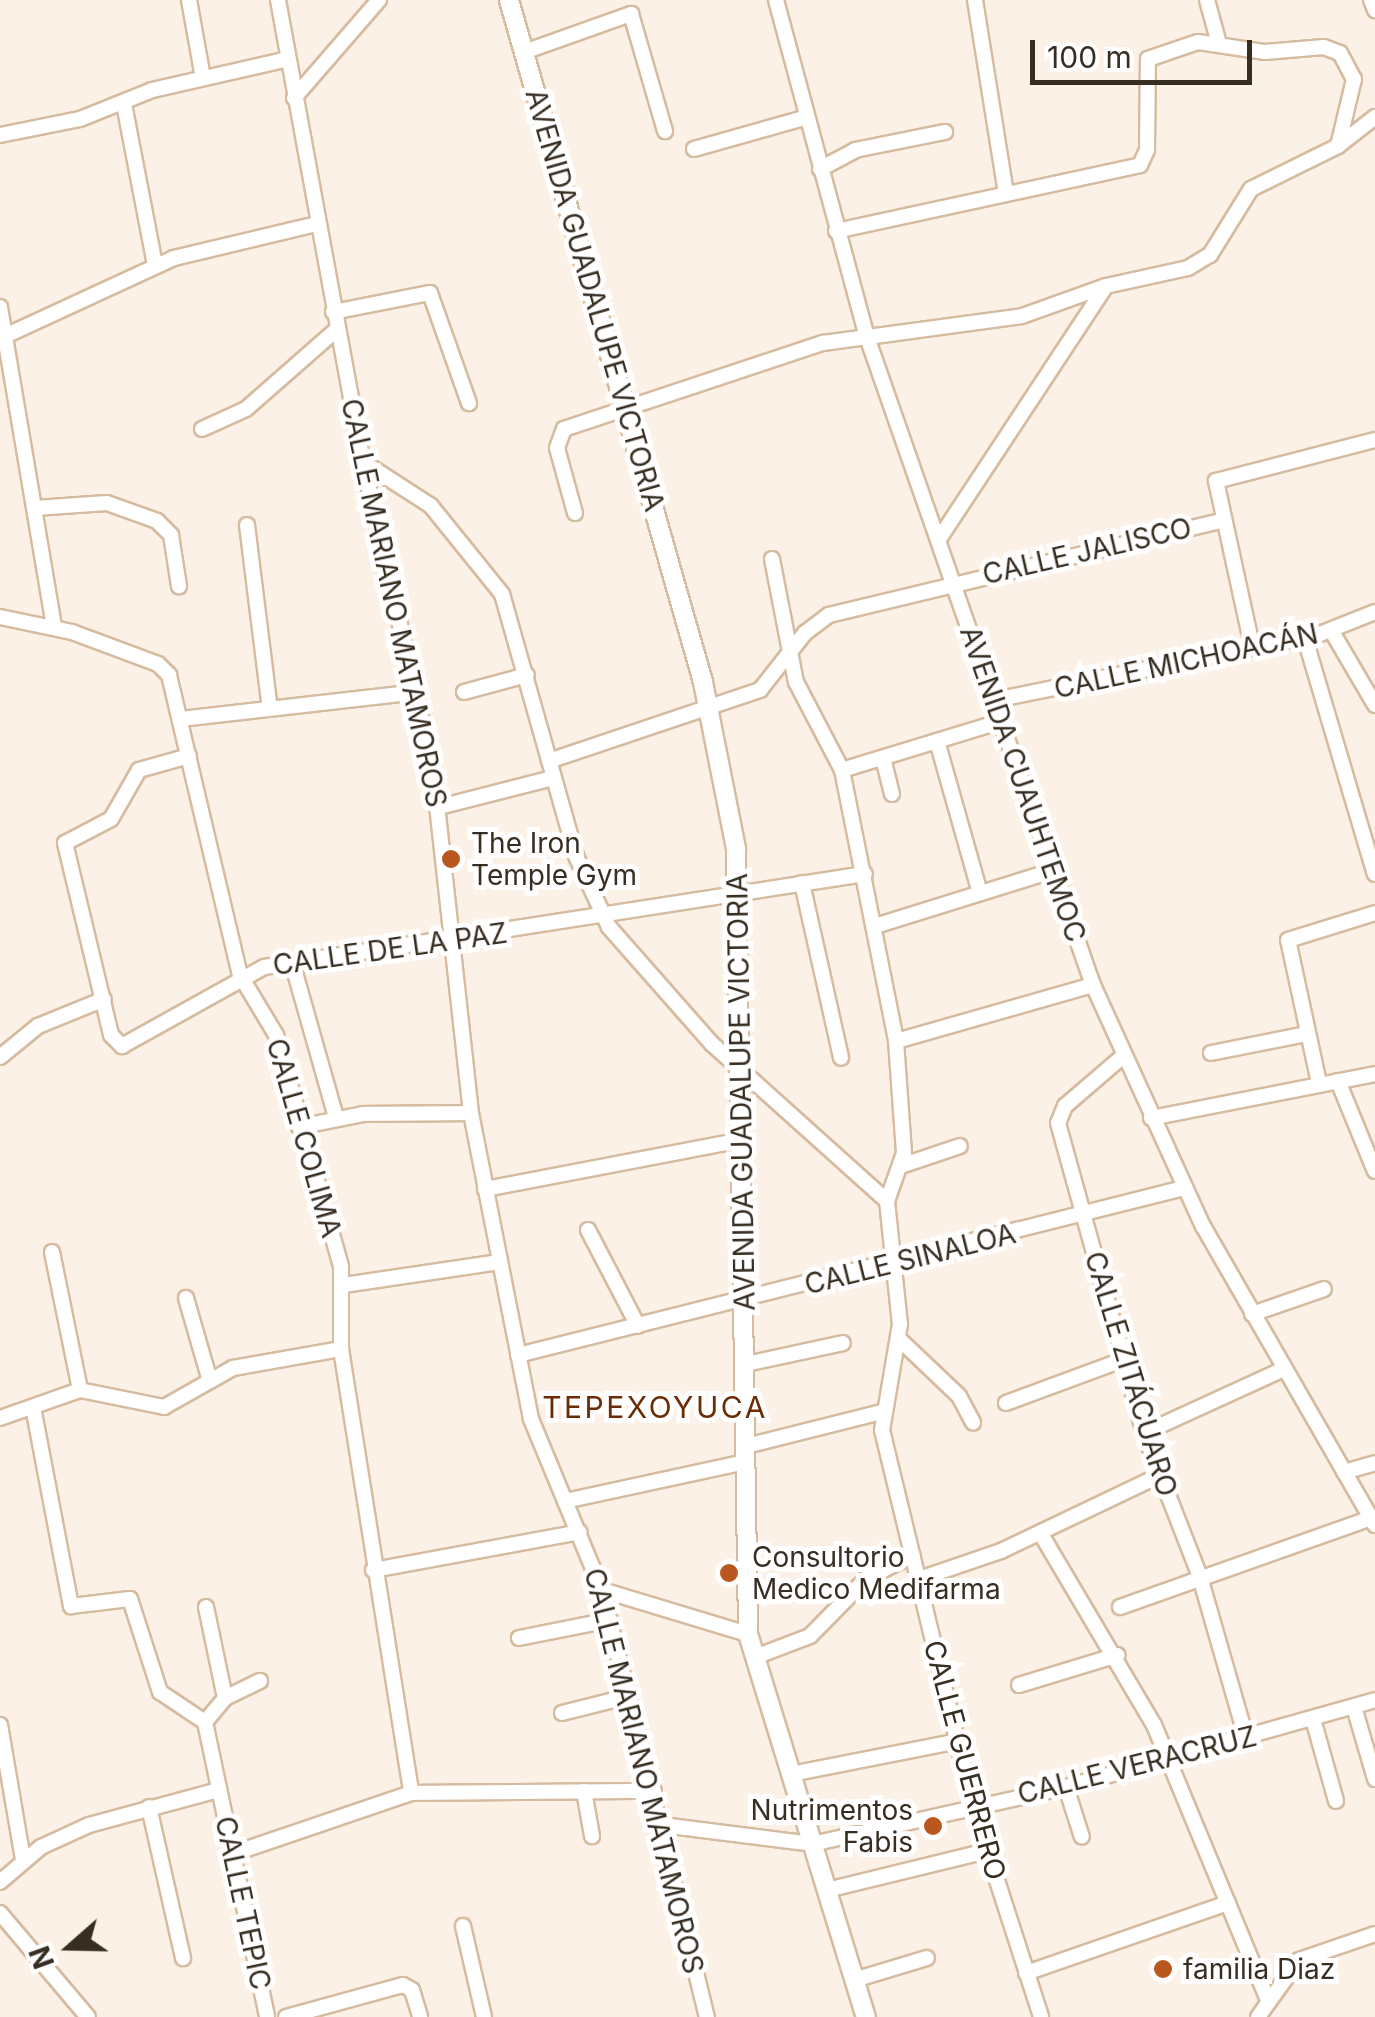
<!DOCTYPE html>
<meta charset="utf-8">
<style>
body{margin:0}
#map{position:relative;width:1375px;height:2017px;overflow:hidden;background:#fcf1e6;font-family:Inter,sans-serif}
div>[style]{position:absolute}
[style*='--x']{left:calc(var(--x)*1px);top:calc(var(--y)*1px);width:calc(var(--w)*1px);rotate:calc(var(--a)*1deg)}
.roads{filter:drop-shadow(2px 0 #d5bb9f) drop-shadow(-2px 0 #d5bb9f) drop-shadow(0 2px #d5bb9f) drop-shadow(0 -2px #d5bb9f)}
.street>*{height:14px;margin:-7px;padding:0 7px;transform-origin:7px;border-radius:7px;background:#fff}
.secondary>*{height:18px;margin:-9px;padding:0 9px;transform-origin:9px;border-radius:9px;background:#fff}
.dots>*{width:28px;height:28px;translate:-50% -50%;box-sizing:border-box;border:5px solid #fff;border-radius:50%}
span{translate:-50% -50%;white-space:nowrap;text-align:center;line-height:1.15;-webkit-text-stroke:10px #fff;paint-order:stroke}
.street-label{font-size:28px;color:#372d21}
.poi-label{font-size:28px;color:#372d21}
.left{translate:0 -50%;text-align:left}
.right{translate:-100% -50%;text-align:right}
.neighbourhood-label{font-size:30px;color:#6a2c05;letter-spacing:2.5px}
.north{position:absolute;left:20px;top:1897px;width:100px;height:100px;-webkit-text-stroke:8px #fff;paint-order:stroke;rotate:250deg;font-size:28px;font-weight:700;line-height:40px;text-align:center;color:#372d21}
.north::after{content:'';display:block;margin:auto;width:35px;height:45px;background:#372d21;clip-path:polygon(50% 0,100% 100%,50% 72%,0 100%)}
.scale{position:absolute;left:1030px;top:40px;width:222px;height:45px;box-sizing:border-box;border:5px solid #372d21;border-top:0;padding-left:12px;font-size:30px;line-height:35px;white-space:nowrap;color:#372d21;-webkit-text-stroke:8px #fff;paint-order:stroke}
</style>
<div id="map">
<div class="roads">
<div class="street">
<div style="--x:189;--y:0;--w:79;--a:79.8"></div>
<div style="--x:278;--y:0;--w:470;--a:79.6"></div>
<div style="--x:363;--y:462;--w:315;--a:77.2"></div>
<div style="--x:433;--y:769;--w:346;--a:83.7"></div>
<div style="--x:471;--y:1113;--w:312;--a:78.9"></div>
<div style="--x:531;--y:1419;--w:185;--a:67.5"></div>
<div style="--x:602;--y:1590;--w:440;--a:76.2"></div>
<div style="--x:776;--y:0;--w:346;--a:74.9"></div>
<div style="--x:866;--y:334;--w:689;--a:70.78"></div>
<div style="--x:1093;--y:985;--w:265;--a:65.5"></div>
<div style="--x:1203;--y:1226;--w:345;--a:60.1"></div>
<div style="--x:975;--y:0;--w:195;--a:80.9"></div>
<div style="--x:1207;--y:0;--w:41;--a:74.6"></div>
<div style="--x:1371;--y:0;--w:11;--a:68"></div>
<div style="--x:524;--y:52;--w:114;--a:-19.6"></div>
<div style="--x:631;--y:14;--w:122;--a:73.8"></div>
<div style="--x:294;--y:98;--w:130;--a:-49.1"></div>
<div style="--x:124;--y:104;--w:164;--a:79.1"></div>
<div style="--x:0;--y:135;--w:82;--a:-11.3"></div>
<div style="--x:80;--y:119;--w:78;--a:-21.9"></div>
<div style="--x:152;--y:90;--w:139;--a:-12.8"></div>
<div style="--x:694;--y:149;--w:117;--a:-15.8"></div>
<div style="--x:820;--y:169;--w:40;--a:-28"></div>
<div style="--x:855;--y:150;--w:92;--a:-11.3"></div>
<div style="--x:836;--y:231;--w:311;--a:-12.2"></div>
<div style="--x:1140;--y:165;--w:17;--a:-65"></div>
<div style="--x:1147;--y:150;--w:91;--a:-89.4"></div>
<div style="--x:1148;--y:59;--w:53;--a:-18.8"></div>
<div style="--x:1198;--y:42;--w:68;--a:8.5"></div>
<div style="--x:1265;--y:52;--w:59;--a:-4.8"></div>
<div style="--x:1324;--y:47;--w:17;--a:21"></div>
<div style="--x:1340;--y:53;--w:30;--a:62"></div>
<div style="--x:1354;--y:79;--w:69;--a:103.4"></div>
<div style="--x:0;--y:307;--w:325;--a:80.4"></div>
<div style="--x:333;--y:312;--w:99;--a:-11.1"></div>
<div style="--x:430;--y:293;--w:117;--a:70.5"></div>
<div style="--x:5;--y:336;--w:186;--a:-24.8"></div>
<div style="--x:174;--y:258;--w:147;--a:-13.4"></div>
<div style="--x:202;--y:429;--w:48;--a:-24.4"></div>
<div style="--x:246;--y:409;--w:121;--a:-41.3"></div>
<div style="--x:363;--y:462;--w:81;--a:32.9"></div>
<div style="--x:431;--y:506;--w:113;--a:51.1"></div>
<div style="--x:502;--y:594;--w:272;--a:74.2"></div>
<div style="--x:576;--y:856;--w:78;--a:65.1"></div>
<div style="--x:609;--y:927;--w:156;--a:48.6"></div>
<div style="--x:712;--y:1044;--w:235;--a:41.9"></div>
<div style="--x:35;--y:508;--w:72;--a:-4"></div>
<div style="--x:107;--y:503;--w:53;--a:19.8"></div>
<div style="--x:157;--y:521;--w:20;--a:45"></div>
<div style="--x:171;--y:535;--w:52;--a:81.1"></div>
<div style="--x:575;--y:513;--w:67;--a:-105.5"></div>
<div style="--x:557;--y:448;--w:20;--a:-70"></div>
<div style="--x:564;--y:429;--w:273;--a:-18.4"></div>
<div style="--x:823;--y:343;--w:201;--a:-7.7"></div>
<div style="--x:1022;--y:316;--w:89;--a:-19.7"></div>
<div style="--x:1106;--y:286;--w:84;--a:-12.4"></div>
<div style="--x:1188;--y:268;--w:26;--a:-31"></div>
<div style="--x:1210;--y:255;--w:78;--a:-58.2"></div>
<div style="--x:1251;--y:189;--w:97;--a:-26.3"></div>
<div style="--x:1338;--y:146;--w:47;--a:-38.1"></div>
<div style="--x:247;--y:525;--w:185;--a:82.9"></div>
<div style="--x:939;--y:539;--w:302;--a:-56.6"></div>
<div style="--x:772;--y:559;--w:125;--a:79"></div>
<div style="--x:796;--y:682;--w:99;--a:62.4"></div>
<div style="--x:842;--y:770;--w:276;--a:78.7"></div>
<div style="--x:896;--y:1041;--w:112;--a:85.9"></div>
<div style="--x:904;--y:1153;--w:51;--a:109.5"></div>
<div style="--x:887;--y:1201;--w:124;--a:84"></div>
<div style="--x:900;--y:1324;--w:108;--a:99.6"></div>
<div style="--x:882;--y:1430;--w:387;--a:76.4"></div>
<div style="--x:973;--y:1806;--w:222;--a:72.1"></div>
<div style="--x:0;--y:617;--w:74;--a:11.8"></div>
<div style="--x:72;--y:632;--w:92;--a:20.4"></div>
<div style="--x:158;--y:664;--w:16;--a:45"></div>
<div style="--x:169;--y:675;--w:308;--a:76.7"></div>
<div style="--x:240;--y:975;--w:70;--a:59"></div>
<div style="--x:276;--y:1035;--w:241;--a:74.3"></div>
<div style="--x:341;--y:1267;--w:82;--a:90"></div>
<div style="--x:341;--y:1349;--w:449;--a:81"></div>
<div style="--x:1331;--y:630;--w:87;--a:59.6"></div>
<div style="--x:1304;--y:635;--w:249;--a:73.5"></div>
<div style="--x:1252;--y:646;--w:169;--a:-102.3"></div>
<div style="--x:1216;--y:481;--w:164;--a:-14.5"></div>
<div style="--x:464;--y:692;--w:65;--a:-15.1"></div>
<div style="--x:995;--y:700;--w:332;--a:-11.5"></div>
<div style="--x:1320;--y:634;--w:59;--a:-21.8"></div>
<div style="--x:181;--y:719;--w:238;--a:-6.5"></div>
<div style="--x:937;--y:741;--w:158;--a:74.2"></div>
<div style="--x:189;--y:756;--w:52;--a:164.4"></div>
<div style="--x:139;--y:770;--w:56;--a:119.7"></div>
<div style="--x:111;--y:819;--w:52;--a:152.4"></div>
<div style="--x:65;--y:843;--w:197;--a:76.5"></div>
<div style="--x:111;--y:1035;--w:16;--a:45"></div>
<div style="--x:122;--y:1046;--w:162;--a:-29.1"></div>
<div style="--x:264;--y:967;--w:608;--a:-8.8"></div>
<div style="--x:883;--y:758;--w:37;--a:76"></div>
<div style="--x:549;--y:761;--w:223;--a:-18.6"></div>
<div style="--x:760;--y:690;--w:73;--a:-51.7"></div>
<div style="--x:805;--y:633;--w:30;--a:-37"></div>
<div style="--x:829;--y:615;--w:403;--a:-13.5"></div>
<div style="--x:842;--y:770;--w:167;--a:-17"></div>
<div style="--x:439;--y:807;--w:118;--a:-14.3"></div>
<div style="--x:802;--y:883;--w:179;--a:77.4"></div>
<div style="--x:875;--y:926;--w:185;--a:-17.3"></div>
<div style="--x:292;--y:962;--w:161;--a:74.2"></div>
<div style="--x:896;--y:1041;--w:205;--a:-15.9"></div>
<div style="--x:1211;--y:1053;--w:98;--a:-11.2"></div>
<div style="--x:0;--y:1057;--w:49;--a:-39.2"></div>
<div style="--x:38;--y:1026;--w:71;--a:-22.2"></div>
<div style="--x:1122;--y:1057;--w:75;--a:139.3"></div>
<div style="--x:1065;--y:1106;--w:18;--a:112"></div>
<div style="--x:1058;--y:1123;--w:322;--a:74.5"></div>
<div style="--x:1144;--y:1433;--w:155;--a:68.7"></div>
<div style="--x:1200;--y:1577;--w:166;--a:74"></div>
<div style="--x:1338;--y:1081;--w:97;--a:67.7"></div>
<div style="--x:1319;--y:1083;--w:146;--a:-102.2"></div>
<div style="--x:1288;--y:940;--w:91;--a:-17.2"></div>
<div style="--x:1151;--y:1118;--w:228;--a:-11.1"></div>
<div style="--x:299;--y:1127;--w:65;--a:-11.5"></div>
<div style="--x:363;--y:1114;--w:108;--a:-0.5"></div>
<div style="--x:901;--y:1166;--w:62;--a:-18.7"></div>
<div style="--x:485;--y:1189;--w:263;--a:-10.8"></div>
<div style="--x:588;--y:1230;--w:108;--a:62.5"></div>
<div style="--x:52;--y:1252;--w:141;--a:78.5"></div>
<div style="--x:344;--y:1285;--w:157;--a:-8.4"></div>
<div style="--x:186;--y:1298;--w:86;--a:73.9"></div>
<div style="--x:1252;--y:1314;--w:76;--a:-19.1"></div>
<div style="--x:898;--y:1338;--w:84;--a:43.6"></div>
<div style="--x:959;--y:1396;--w:30;--a:62"></div>
<div style="--x:518;--y:1355;--w:687;--a:-14.08"></div>
<div style="--x:746;--y:1364;--w:99;--a:-12.2"></div>
<div style="--x:1006;--y:1403;--w:124;--a:-20.3"></div>
<div style="--x:33;--y:1407;--w:203;--a:79.2"></div>
<div style="--x:71;--y:1606;--w:59;--a:-6.8"></div>
<div style="--x:130;--y:1599;--w:98;--a:72.1"></div>
<div style="--x:160;--y:1692;--w:54;--a:33.7"></div>
<div style="--x:205;--y:1722;--w:301;--a:78.1"></div>
<div style="--x:0;--y:1418;--w:85;--a:-19.3"></div>
<div style="--x:80;--y:1390;--w:86;--a:11.4"></div>
<div style="--x:164;--y:1407;--w:79;--a:-29.5"></div>
<div style="--x:233;--y:1368;--w:110;--a:-10"></div>
<div style="--x:1144;--y:1433;--w:154;--a:-24.6"></div>
<div style="--x:746;--y:1446;--w:139;--a:-14.1"></div>
<div style="--x:1344;--y:1472;--w:32;--a:-16"></div>
<div style="--x:565;--y:1501;--w:184;--a:-12.2"></div>
<div style="--x:1041;--y:1534;--w:222;--a:59.4"></div>
<div style="--x:1154;--y:1725;--w:295;--a:67.5"></div>
<div style="--x:373;--y:1570;--w:210;--a:-10.4"></div>
<div style="--x:919;--y:1579;--w:87;--a:-18.9"></div>
<div style="--x:1001;--y:1551;--w:174;--a:-25.5"></div>
<div style="--x:602;--y:1590;--w:152;--a:16.8"></div>
<div style="--x:206;--y:1607;--w:93;--a:78.2"></div>
<div style="--x:1120;--y:1607;--w:266;--a:-19.5"></div>
<div style="--x:519;--y:1638;--w:93;--a:-11.2"></div>
<div style="--x:755;--y:1657;--w:59;--a:-20.9"></div>
<div style="--x:810;--y:1636;--w:81;--a:-45.5"></div>
<div style="--x:867;--y:1578;--w:51;--a:-26.6"></div>
<div style="--x:1019;--y:1685;--w:103;--a:-16.9"></div>
<div style="--x:1354;--y:1707;--w:75;--a:73.7"></div>
<div style="--x:562;--y:1713;--w:70;--a:-14"></div>
<div style="--x:1313;--y:1719;--w:85;--a:74.3"></div>
<div style="--x:205;--y:1722;--w:31;--a:-50"></div>
<div style="--x:225;--y:1698;--w:39;--a:-26"></div>
<div style="--x:0;--y:1725;--w:137;--a:80.3"></div>
<div style="--x:791;--y:1774;--w:171;--a:-11.1"></div>
<div style="--x:1066;--y:1787;--w:52;--a:72.3"></div>
<div style="--x:584;--y:1791;--w:46;--a:79.9"></div>
<div style="--x:149;--y:1807;--w:155;--a:77.3"></div>
<div style="--x:662;--y:1825;--w:151;--a:7.2"></div>
<div style="--x:812;--y:1844;--w:260;--a:-12.6"></div>
<div style="--x:1066;--y:1787;--w:321;--a:-15.7"></div>
<div style="--x:232;--y:1854;--w:189;--a:-18.8"></div>
<div style="--x:411;--y:1793;--w:243;--a:-0.5"></div>
<div style="--x:0;--y:1882;--w:54;--a:-40.5"></div>
<div style="--x:41;--y:1847;--w:53;--a:-24.6"></div>
<div style="--x:89;--y:1825;--w:135;--a:-15.1"></div>
<div style="--x:827;--y:1890;--w:165;--a:-13.7"></div>
<div style="--x:0;--y:1913;--w:136;--a:49.8"></div>
<div style="--x:463;--y:1926;--w:93;--a:77"></div>
<div style="--x:1026;--y:1973;--w:214;--a:-19.1"></div>
<div style="--x:854;--y:1980;--w:76;--a:-16.8"></div>
<div style="--x:286;--y:2017;--w:121;--a:-15.3"></div>
<div style="--x:403;--y:1985;--w:10;--a:29"></div>
<div style="--x:412;--y:1990;--w:28;--a:73"></div>
<div style="--x:1258;--y:2017;--w:70;--a:-54.3"></div>
<div style="--x:1299;--y:1960;--w:80;--a:-18.9"></div>
</div>
<div class="secondary">
<div style="--x:509;--y:0;--w:709;--a:74.12"></div>
<div style="--x:703;--y:682;--w:170;--a:78.8"></div>
<div style="--x:736;--y:849;--w:785;--a:89.12"></div>
<div style="--x:748;--y:1634;--w:401;--a:72.9"></div>
</div>
</div>
<div class="dots">
<div style="left:451px;top:859px;background:#ba571e"></div>
<div style="left:729px;top:1573px;background:#ba571e"></div>
<div style="left:933px;top:1826px;background:#ba571e"></div>
<div style="left:1163px;top:1969px;background:#ba571e"></div>
</div>
<div class="street-label">
<span style="left:595px;top:300px;rotate:74deg">AVENIDA GUADALUPE VICTORIA</span>
<span style="left:1087px;top:551px;rotate:-13deg">CALLE JALISCO</span>
<span style="left:394px;top:603px;rotate:78deg">CALLE MARIANO MATAMOROS</span>
<span style="left:1186px;top:661px;rotate:-12deg">CALLE MICHOACÁN</span>
<span style="left:1023px;top:784px;rotate:71deg">AVENIDA CUAUHTEMOC</span>
<span style="left:390px;top:949px;rotate:-8deg">CALLE DE LA PAZ</span>
<span style="left:741px;top:1092px;rotate:-91deg">AVENIDA GUADALUPE VICTORIA</span>
<span style="left:304px;top:1138px;rotate:74deg">CALLE COLIMA</span>
<span style="left:910px;top:1259px;rotate:-14deg">CALLE SINALOA</span>
<span style="left:1131px;top:1374px;rotate:73deg">CALLE ZITÁCUARO</span>
<span style="left:965px;top:1760px;rotate:75deg">CALLE GUERRERO</span>
<span style="left:1137px;top:1765px;rotate:-14deg">CALLE VERACRUZ</span>
<span style="left:644px;top:1771px;rotate:76deg">CALLE MARIANO MATAMOROS</span>
<span style="left:243px;top:1903px;rotate:78deg">CALLE TEPIC</span>
</div>
<div class="poi-label">
<span class="left" style="left:471px;top:859px">The Iron<br>Temple Gym</span>
<span class="left" style="left:752px;top:1573px">Consultorio<br>Medico Medifarma</span>
<span class="right" style="left:913px;top:1826px">Nutrimentos<br>Fabis</span>
<span class="left" style="left:1183px;top:1969px">familia Diaz</span>
</div>
<div class="neighbourhood-label">
<span style="left:655px;top:1407px">TEPEXOYUCA</span>
</div>
<div class="north">N</div>
<div class="scale">100 m</div>
</div>
